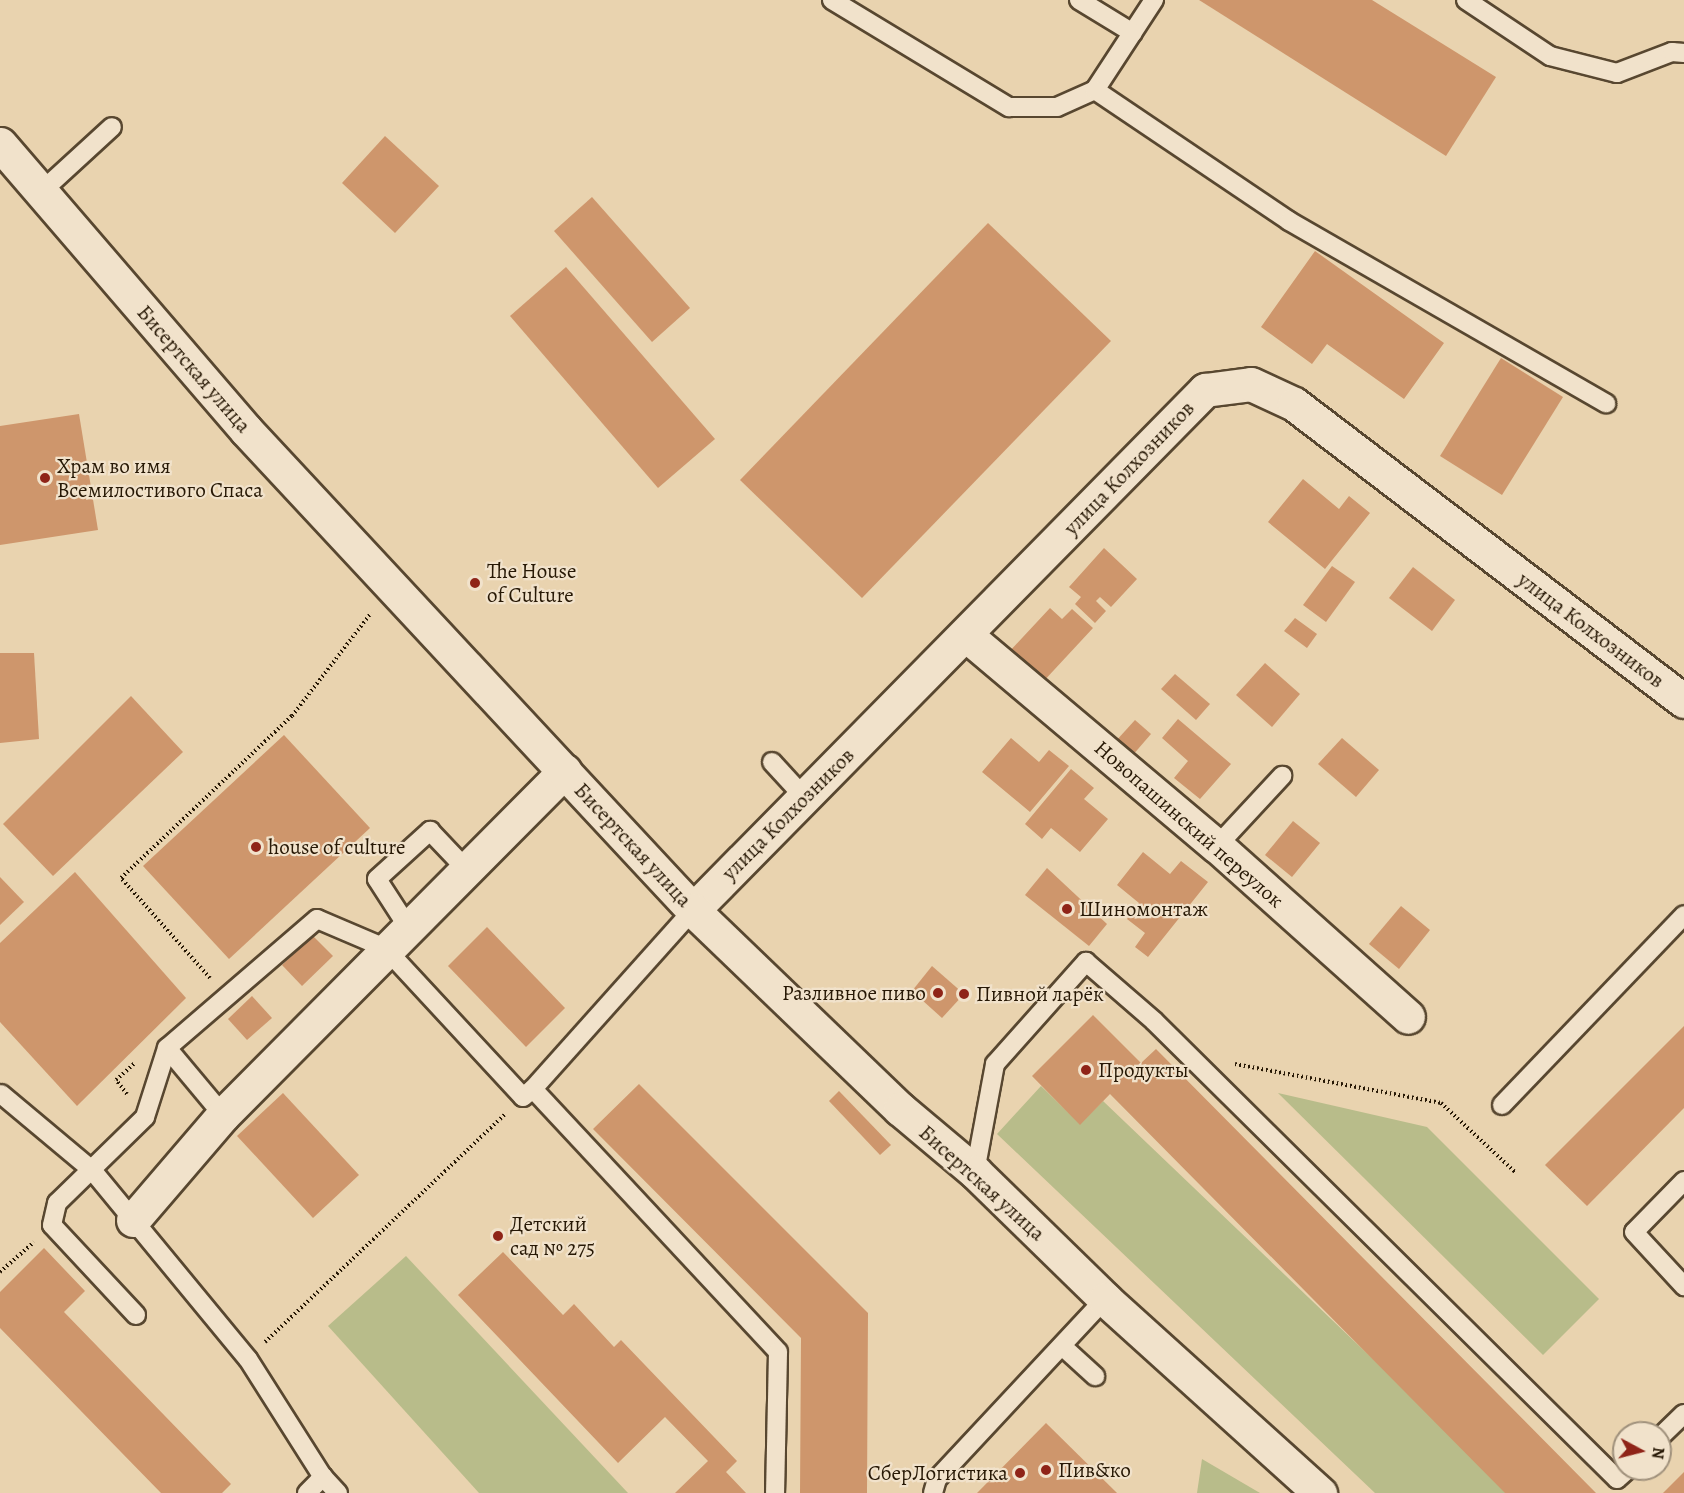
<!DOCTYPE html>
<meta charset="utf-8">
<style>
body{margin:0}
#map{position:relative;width:1684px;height:1493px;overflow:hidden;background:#e9d3af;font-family:Alegreya,serif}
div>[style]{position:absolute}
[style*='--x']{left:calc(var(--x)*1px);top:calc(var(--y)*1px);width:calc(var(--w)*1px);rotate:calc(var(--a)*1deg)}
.green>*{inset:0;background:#b8bc8a}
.building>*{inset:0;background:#ce966c}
.path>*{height:4px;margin-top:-2px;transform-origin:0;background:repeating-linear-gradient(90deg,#271805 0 1.5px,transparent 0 4.5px)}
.roads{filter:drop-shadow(2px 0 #584730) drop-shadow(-2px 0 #584730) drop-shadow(0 2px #584730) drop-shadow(0 -2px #584730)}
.service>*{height:18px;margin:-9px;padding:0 9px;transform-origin:9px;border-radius:9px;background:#f1e2cb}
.minor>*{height:33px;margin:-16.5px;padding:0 16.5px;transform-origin:16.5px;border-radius:16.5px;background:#f1e2cb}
.secondary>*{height:33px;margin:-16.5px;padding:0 16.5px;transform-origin:16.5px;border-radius:16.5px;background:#f1e2cb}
.dots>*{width:16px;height:16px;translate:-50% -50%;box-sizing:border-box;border:3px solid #f1e2cb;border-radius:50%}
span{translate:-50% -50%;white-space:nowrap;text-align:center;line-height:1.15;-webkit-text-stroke:4.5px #f1e2cb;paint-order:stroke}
.street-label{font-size:21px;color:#271805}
.poi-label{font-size:21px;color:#271805}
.left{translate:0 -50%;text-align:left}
.right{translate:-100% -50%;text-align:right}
.north{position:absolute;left:1612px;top:1421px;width:60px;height:60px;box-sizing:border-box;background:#f1e2cb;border:2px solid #a0917c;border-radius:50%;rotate:97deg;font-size:16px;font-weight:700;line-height:24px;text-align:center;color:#271805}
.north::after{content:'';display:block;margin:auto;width:21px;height:27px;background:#8f2418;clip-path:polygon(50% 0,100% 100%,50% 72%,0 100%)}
</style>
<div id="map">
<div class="green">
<div style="clip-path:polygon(1041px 1086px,1080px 1124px,1103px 1101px,1513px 1493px,1375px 1493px,997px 1134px)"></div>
<div style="clip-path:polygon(1278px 1093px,1427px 1127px,1599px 1299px,1543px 1355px)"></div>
<div style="clip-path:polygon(406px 1256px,628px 1493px,479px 1493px,328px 1326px)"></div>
<div style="clip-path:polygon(1202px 1459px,1260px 1493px,1197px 1493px)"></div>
</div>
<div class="building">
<div style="clip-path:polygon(1199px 0,1372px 0,1496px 77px,1446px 156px)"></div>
<div style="clip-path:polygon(385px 136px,439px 186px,395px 233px,342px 183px)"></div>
<div style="clip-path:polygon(592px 197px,690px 308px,652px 342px,554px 231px)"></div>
<div style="clip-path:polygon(988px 223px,1111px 341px,862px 598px,740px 480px)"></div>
<div style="clip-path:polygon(1315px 251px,1444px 343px,1404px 399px,1327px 344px,1312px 364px,1261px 327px)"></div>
<div style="clip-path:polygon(566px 267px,715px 439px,658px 488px,510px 316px)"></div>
<div style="clip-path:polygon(1501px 358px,1563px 397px,1502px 495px,1440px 456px)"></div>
<div style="clip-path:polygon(79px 414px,98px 530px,0 545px,0 426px)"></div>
<div style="clip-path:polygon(1303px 479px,1339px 509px,1349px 496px,1370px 513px,1325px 569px,1268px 522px)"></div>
<div style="clip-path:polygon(1104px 548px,1137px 579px,1111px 607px,1100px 597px,1096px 601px,1106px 611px,1095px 623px,1075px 604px,1081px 597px,1069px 587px)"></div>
<div style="clip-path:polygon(1332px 566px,1355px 582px,1326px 622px,1303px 605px)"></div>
<div style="clip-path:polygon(1413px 567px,1455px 600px,1432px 631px,1389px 598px)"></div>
<div style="clip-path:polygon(1050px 608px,1062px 619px,1072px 609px,1093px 628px,1041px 684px,1008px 653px)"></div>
<div style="clip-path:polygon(1295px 618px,1317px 634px,1307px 648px,1284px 631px)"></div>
<div style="clip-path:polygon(0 653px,34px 653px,39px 739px,0 743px)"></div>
<div style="clip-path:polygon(1265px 663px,1300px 694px,1272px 727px,1236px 695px)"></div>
<div style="clip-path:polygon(1175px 674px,1210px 704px,1196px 720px,1161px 689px)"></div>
<div style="clip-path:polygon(131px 696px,183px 752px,53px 876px,3px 824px)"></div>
<div style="clip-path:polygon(1178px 719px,1231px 764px,1200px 799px,1174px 778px,1188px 761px,1162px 738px)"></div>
<div style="clip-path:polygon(1135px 720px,1151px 734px,1132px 756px,1115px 742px)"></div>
<div style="clip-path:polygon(284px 735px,370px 828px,229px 959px,143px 866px)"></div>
<div style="clip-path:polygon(1011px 738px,1039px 762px,1049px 750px,1069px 766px,1030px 812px,982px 772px)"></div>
<div style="clip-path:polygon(1342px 738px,1379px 770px,1356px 797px,1318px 764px)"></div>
<div style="clip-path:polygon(1071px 769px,1094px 788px,1084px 799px,1108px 819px,1080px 852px,1051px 828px,1042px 839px,1025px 824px)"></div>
<div style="clip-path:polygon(1293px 821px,1320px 843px,1292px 877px,1265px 855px)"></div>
<div style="clip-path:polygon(1143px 852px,1170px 874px,1181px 861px,1208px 882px,1148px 957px,1135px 947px,1145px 933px,1127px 919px,1139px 903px,1117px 885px)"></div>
<div style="clip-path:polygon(1047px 868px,1107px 924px,1089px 946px,1025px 895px)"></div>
<div style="clip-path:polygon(75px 872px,186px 998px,77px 1106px,0 1022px,0 943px)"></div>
<div style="clip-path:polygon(0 877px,24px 902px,0 925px)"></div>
<div style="clip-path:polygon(1401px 906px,1430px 930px,1399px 969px,1369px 944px)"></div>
<div style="clip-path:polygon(487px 927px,565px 1008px,526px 1047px,448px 966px)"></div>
<div style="clip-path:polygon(313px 936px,333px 956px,302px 986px,282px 965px)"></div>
<div style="clip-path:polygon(932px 966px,964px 994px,942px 1018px,912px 991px)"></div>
<div style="clip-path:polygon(252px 996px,272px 1018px,247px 1040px,228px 1019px)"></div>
<div style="clip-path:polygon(1093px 1015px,1141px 1063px,1156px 1049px,1596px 1493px,1505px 1493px,1110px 1094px,1080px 1125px,1032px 1076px)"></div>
<div style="clip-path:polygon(1684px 1026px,1684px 1108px,1587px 1206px,1545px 1165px)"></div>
<div style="clip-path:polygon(639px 1084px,868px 1313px,867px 1493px,800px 1493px,801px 1338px,593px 1129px)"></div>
<div style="clip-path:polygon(839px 1091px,891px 1145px,880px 1155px,829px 1101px)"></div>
<div style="clip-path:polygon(283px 1093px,359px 1175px,313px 1218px,237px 1136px)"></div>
<div style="clip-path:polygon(44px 1248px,85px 1291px,64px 1312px,231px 1484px,222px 1493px,161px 1493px,0 1328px,0 1292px)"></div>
<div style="clip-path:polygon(503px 1252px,563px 1315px,574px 1304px,614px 1347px,621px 1340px,737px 1461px,726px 1472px,746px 1493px,675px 1493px,708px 1461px,665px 1417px,618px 1463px,458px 1295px)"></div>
<div style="clip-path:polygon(1046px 1423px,1117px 1493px,977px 1493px)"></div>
<div style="clip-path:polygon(1684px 1472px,1684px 1493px,1663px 1493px)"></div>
</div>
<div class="path">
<div style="--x:210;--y:978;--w:134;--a:-131.7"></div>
<div style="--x:121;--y:878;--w:236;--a:-43.5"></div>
<div style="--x:292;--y:716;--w:130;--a:-52.5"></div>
<div style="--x:1235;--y:1064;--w:210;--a:10.7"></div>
<div style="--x:1441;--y:1103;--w:101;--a:43"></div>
<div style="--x:127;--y:1094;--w:18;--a:-128"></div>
<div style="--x:116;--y:1080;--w:25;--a:-42"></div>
<div style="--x:0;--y:1272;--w:45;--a:-41.4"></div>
<div style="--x:265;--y:1342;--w:331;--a:-43.5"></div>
</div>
<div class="roads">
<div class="service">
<div style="--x:832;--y:0;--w:207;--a:31.2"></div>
<div style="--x:1009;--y:107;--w:48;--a:0"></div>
<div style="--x:1057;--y:107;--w:42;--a:-24.1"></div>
<div style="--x:1095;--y:90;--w:108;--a:-56.8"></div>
<div style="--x:1079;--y:0;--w:63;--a:31.4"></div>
<div style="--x:1466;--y:0;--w:101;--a:33.7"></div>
<div style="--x:1550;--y:56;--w:69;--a:14.2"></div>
<div style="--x:1617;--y:73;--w:59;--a:-20.9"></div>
<div style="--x:1672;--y:52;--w:12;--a:5"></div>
<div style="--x:1095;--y:90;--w:234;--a:34"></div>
<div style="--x:1289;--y:221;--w:366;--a:29.9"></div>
<div style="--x:41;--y:192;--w:96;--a:-42.5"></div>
<div style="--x:772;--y:762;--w:49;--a:47.5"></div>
<div style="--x:1217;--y:846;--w:96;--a:-47.1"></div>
<div style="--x:693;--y:910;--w:240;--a:131.8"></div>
<div style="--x:533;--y:1089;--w:359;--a:47"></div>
<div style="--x:778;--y:1352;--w:141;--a:91.2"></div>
<div style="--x:408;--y:927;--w:57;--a:-122.9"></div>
<div style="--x:377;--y:879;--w:72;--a:-42.2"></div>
<div style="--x:430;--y:831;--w:55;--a:46.5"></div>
<div style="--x:167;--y:1048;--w:87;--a:50.1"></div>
<div style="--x:1;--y:1094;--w:119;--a:39.9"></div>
<div style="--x:92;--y:1170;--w:245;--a:50.5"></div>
<div style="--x:248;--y:1359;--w:140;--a:57.6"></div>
<div style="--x:323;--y:1477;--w:22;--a:47"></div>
<div style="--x:1502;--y:1105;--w:263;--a:-46.2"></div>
<div style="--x:975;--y:1172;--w:110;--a:-79.5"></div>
<div style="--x:995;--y:1064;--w:137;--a:-48.3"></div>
<div style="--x:1086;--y:962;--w:90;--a:40.9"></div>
<div style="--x:1154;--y:1021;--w:651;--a:44.69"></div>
<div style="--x:1617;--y:1479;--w:15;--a:-42"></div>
<div style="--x:1684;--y:1181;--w:71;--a:134.4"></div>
<div style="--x:1634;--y:1232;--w:74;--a:47.2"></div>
<div style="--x:136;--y:1315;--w:123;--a:-133"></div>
<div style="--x:52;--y:1225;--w:23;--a:-77"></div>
<div style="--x:57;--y:1203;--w:123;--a:-44.3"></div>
<div style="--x:145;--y:1117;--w:72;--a:-72.3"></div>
<div style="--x:167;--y:1048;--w:198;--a:-40.7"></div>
<div style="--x:317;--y:919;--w:74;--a:23.1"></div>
<div style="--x:385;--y:948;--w:203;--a:47.2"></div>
<div style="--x:523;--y:1097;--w:13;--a:-39"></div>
<div style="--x:1062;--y:1346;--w:45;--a:42.3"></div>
<div style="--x:1660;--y:1437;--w:33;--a:-44"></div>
<div style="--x:307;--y:1493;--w:23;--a:-45"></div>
<div style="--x:933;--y:1493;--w:15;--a:-74"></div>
<div style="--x:937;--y:1479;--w:246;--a:-47"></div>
</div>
<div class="minor">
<div style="--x:966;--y:635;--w:328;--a:40.1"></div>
<div style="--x:1217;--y:846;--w:256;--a:41.8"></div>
<div style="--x:693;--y:910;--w:730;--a:-45.44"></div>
<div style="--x:1205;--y:390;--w:46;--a:-7.4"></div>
<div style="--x:1251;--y:384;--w:47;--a:24.9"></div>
<div style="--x:1294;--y:404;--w:490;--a:37.3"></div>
<div style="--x:133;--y:1220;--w:138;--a:-49.4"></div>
<div style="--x:223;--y:1115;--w:485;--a:-45.2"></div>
</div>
<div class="secondary">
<div style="--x:0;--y:144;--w:377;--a:49.3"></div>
<div style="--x:246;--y:430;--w:656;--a:47.04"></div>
<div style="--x:693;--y:910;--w:287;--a:43.9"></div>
<div style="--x:900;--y:1109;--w:98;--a:40"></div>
<div style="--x:975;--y:1172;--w:182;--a:44.3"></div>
<div style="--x:1105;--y:1299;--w:290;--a:42.1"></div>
</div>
</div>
<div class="dots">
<div style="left:45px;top:478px;background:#8f2418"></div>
<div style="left:475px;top:583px;background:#8f2418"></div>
<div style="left:256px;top:847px;background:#8f2418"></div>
<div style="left:1067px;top:909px;background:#8f2418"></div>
<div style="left:938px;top:993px;background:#8f2418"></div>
<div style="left:964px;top:994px;background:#8f2418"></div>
<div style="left:1086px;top:1070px;background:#8f2418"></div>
<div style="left:498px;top:1236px;background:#8f2418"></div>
<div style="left:1046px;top:1470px;background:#8f2418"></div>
<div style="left:1020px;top:1473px;background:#8f2418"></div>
</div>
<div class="street-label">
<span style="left:194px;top:369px;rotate:49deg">Бисертская улица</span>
<span style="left:1129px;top:468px;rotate:-46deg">улица Колхозников</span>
<span style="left:1591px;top:630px;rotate:37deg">улица Колхозников</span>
<span style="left:788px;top:814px;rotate:-45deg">улица Колхозников</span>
<span style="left:1189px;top:824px;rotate:41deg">Новопашинский переулок</span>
<span style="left:633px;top:845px;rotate:47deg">Бисертская улица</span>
<span style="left:982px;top:1183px;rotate:42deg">Бисертская улица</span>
</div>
<div class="poi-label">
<span class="left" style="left:57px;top:478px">Храм во имя<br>Всемилостивого Спаса</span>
<span class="left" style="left:487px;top:583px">The House<br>of Culture</span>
<span class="left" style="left:268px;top:847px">house of culture</span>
<span class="left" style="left:1079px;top:909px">Шиномонтаж</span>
<span class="right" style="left:926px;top:993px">Разливное пиво</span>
<span class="left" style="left:976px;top:994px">Пивной ларёк</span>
<span class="left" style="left:1098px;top:1070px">Продукты</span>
<span class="left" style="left:510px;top:1236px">Детский<br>сад № 275</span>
<span class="left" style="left:1058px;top:1470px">Пив&amp;ко</span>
<span class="right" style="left:1008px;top:1473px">СберЛогистика</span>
</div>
<div class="north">N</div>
</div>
